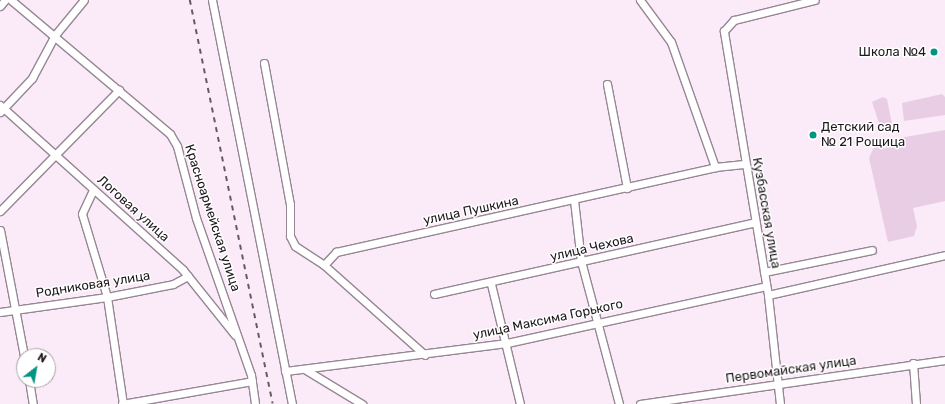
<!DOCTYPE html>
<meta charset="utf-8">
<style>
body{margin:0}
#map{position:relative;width:945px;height:404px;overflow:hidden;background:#fbeaf8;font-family:Rubik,sans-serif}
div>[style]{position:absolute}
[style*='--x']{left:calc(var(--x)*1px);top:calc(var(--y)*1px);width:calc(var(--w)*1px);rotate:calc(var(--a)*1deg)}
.green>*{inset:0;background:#e8cde4}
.roads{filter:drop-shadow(1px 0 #968794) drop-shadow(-1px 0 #968794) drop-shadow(0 1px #968794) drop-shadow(0 -1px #968794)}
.minor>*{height:7px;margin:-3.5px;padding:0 3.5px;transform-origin:3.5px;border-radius:3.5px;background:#fff}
.rail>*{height:1.5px;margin-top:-0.75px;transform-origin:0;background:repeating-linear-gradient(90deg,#635961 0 5px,transparent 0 10px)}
.dots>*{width:11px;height:11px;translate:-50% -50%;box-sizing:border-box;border:2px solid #fff;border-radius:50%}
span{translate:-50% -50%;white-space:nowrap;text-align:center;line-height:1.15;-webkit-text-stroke:3px #fff;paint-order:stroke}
.poi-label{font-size:13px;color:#1f191e}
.right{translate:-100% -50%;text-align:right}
.left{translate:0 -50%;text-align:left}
.street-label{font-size:13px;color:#1f191e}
.north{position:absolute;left:16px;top:348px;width:40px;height:40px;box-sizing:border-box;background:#fff;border:1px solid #a5a3a5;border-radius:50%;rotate:31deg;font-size:11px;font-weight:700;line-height:16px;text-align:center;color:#1f191e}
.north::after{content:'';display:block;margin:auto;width:14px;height:18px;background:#039583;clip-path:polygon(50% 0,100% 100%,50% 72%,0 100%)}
</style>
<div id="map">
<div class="green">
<div style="clip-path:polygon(942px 94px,945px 97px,945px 115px,904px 121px,902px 103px)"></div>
<div style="clip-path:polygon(883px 97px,887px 99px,892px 124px,881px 129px,872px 102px)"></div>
<div style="clip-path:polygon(945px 130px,945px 201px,913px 208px,917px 226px,914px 236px,888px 242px,869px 158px,873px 149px,882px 141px)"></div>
</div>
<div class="roads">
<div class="minor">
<div style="--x:11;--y:0;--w:208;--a:40.1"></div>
<div style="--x:170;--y:134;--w:14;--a:60"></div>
<div style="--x:177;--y:146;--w:74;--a:75.2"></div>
<div style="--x:196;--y:218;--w:166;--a:70.7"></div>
<div style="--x:251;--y:375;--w:29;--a:82"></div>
<div style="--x:212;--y:0;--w:412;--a:78.8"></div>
<div style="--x:640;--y:0;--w:52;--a:53.6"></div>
<div style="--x:671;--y:42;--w:133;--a:70.6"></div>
<div style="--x:0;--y:6;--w:8;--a:-50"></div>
<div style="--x:264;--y:63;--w:143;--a:79.6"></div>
<div style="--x:290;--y:204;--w:32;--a:90"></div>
<div style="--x:290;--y:236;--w:11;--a:63"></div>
<div style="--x:295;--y:246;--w:35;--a:33"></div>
<div style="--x:324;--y:265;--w:135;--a:41.7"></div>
<div style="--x:607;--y:84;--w:106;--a:79.1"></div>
<div style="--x:0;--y:105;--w:246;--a:42"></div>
<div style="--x:183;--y:270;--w:83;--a:51.3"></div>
<div style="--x:0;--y:112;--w:47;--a:-46.7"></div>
<div style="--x:32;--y:78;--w:49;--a:-61.9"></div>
<div style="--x:55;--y:35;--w:45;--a:-50.4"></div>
<div style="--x:93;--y:190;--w:26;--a:115"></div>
<div style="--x:82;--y:214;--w:87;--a:73.2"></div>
<div style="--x:107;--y:297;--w:108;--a:81.5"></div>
<div style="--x:574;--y:200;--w:61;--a:83.5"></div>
<div style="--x:581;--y:261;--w:148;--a:75.1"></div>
<div style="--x:0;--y:211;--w:170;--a:-45.5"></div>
<div style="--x:0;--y:230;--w:128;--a:79.2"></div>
<div style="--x:324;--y:265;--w:18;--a:-47"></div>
<div style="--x:336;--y:252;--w:388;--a:-12.6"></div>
<div style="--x:715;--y:167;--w:29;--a:-6"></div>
<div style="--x:764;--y:272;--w:110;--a:-11.5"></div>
<div style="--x:491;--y:284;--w:123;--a:76.4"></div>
<div style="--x:434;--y:294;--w:329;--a:-12.6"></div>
<div style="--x:768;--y:295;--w:181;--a:-12.7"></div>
<div style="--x:0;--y:312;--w:108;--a:-8"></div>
<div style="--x:107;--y:297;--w:67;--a:-11.1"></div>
<div style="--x:173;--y:284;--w:17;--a:-28"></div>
<div style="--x:913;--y:363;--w:41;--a:85.8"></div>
<div style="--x:306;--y:370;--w:66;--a:31.3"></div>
<div style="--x:285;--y:371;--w:224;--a:-7.2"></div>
<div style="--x:507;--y:343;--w:265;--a:-12.4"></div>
<div style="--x:29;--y:380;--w:24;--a:81"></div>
<div style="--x:122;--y:404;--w:132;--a:-10"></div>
<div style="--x:640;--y:404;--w:308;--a:-8.2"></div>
<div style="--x:780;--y:404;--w:110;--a:-96.3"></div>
<div style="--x:768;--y:295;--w:268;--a:-99.5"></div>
<div style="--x:724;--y:31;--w:15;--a:-48"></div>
<div style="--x:734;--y:20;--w:83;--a:-13.9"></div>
</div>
</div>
<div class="rail">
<div style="--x:190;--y:0;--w:412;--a:78.4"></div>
</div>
<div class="dots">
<div style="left:934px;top:52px;background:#039583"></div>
<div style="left:813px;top:135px;background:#039583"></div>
</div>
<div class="poi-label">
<span class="right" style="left:926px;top:52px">Школа №4</span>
<span class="left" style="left:821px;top:135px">Детский сад<br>№ 21 Рощица</span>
</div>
<div class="street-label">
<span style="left:133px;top:209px;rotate:42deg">Логовая улица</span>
<span style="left:471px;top:211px;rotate:-12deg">улица Пушкина</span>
<span style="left:766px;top:213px;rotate:80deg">Кузбасская улица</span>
<span style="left:212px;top:218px;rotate:72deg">Красноармейская улица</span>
<span style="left:592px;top:248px;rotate:-13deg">улица Чехова</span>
<span style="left:93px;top:285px;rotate:-9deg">Родниковая улица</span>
<span style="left:548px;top:320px;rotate:-12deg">улица Максима Горького</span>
<span style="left:791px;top:370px;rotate:-8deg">Первомайская улица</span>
</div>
<div class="north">N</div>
</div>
